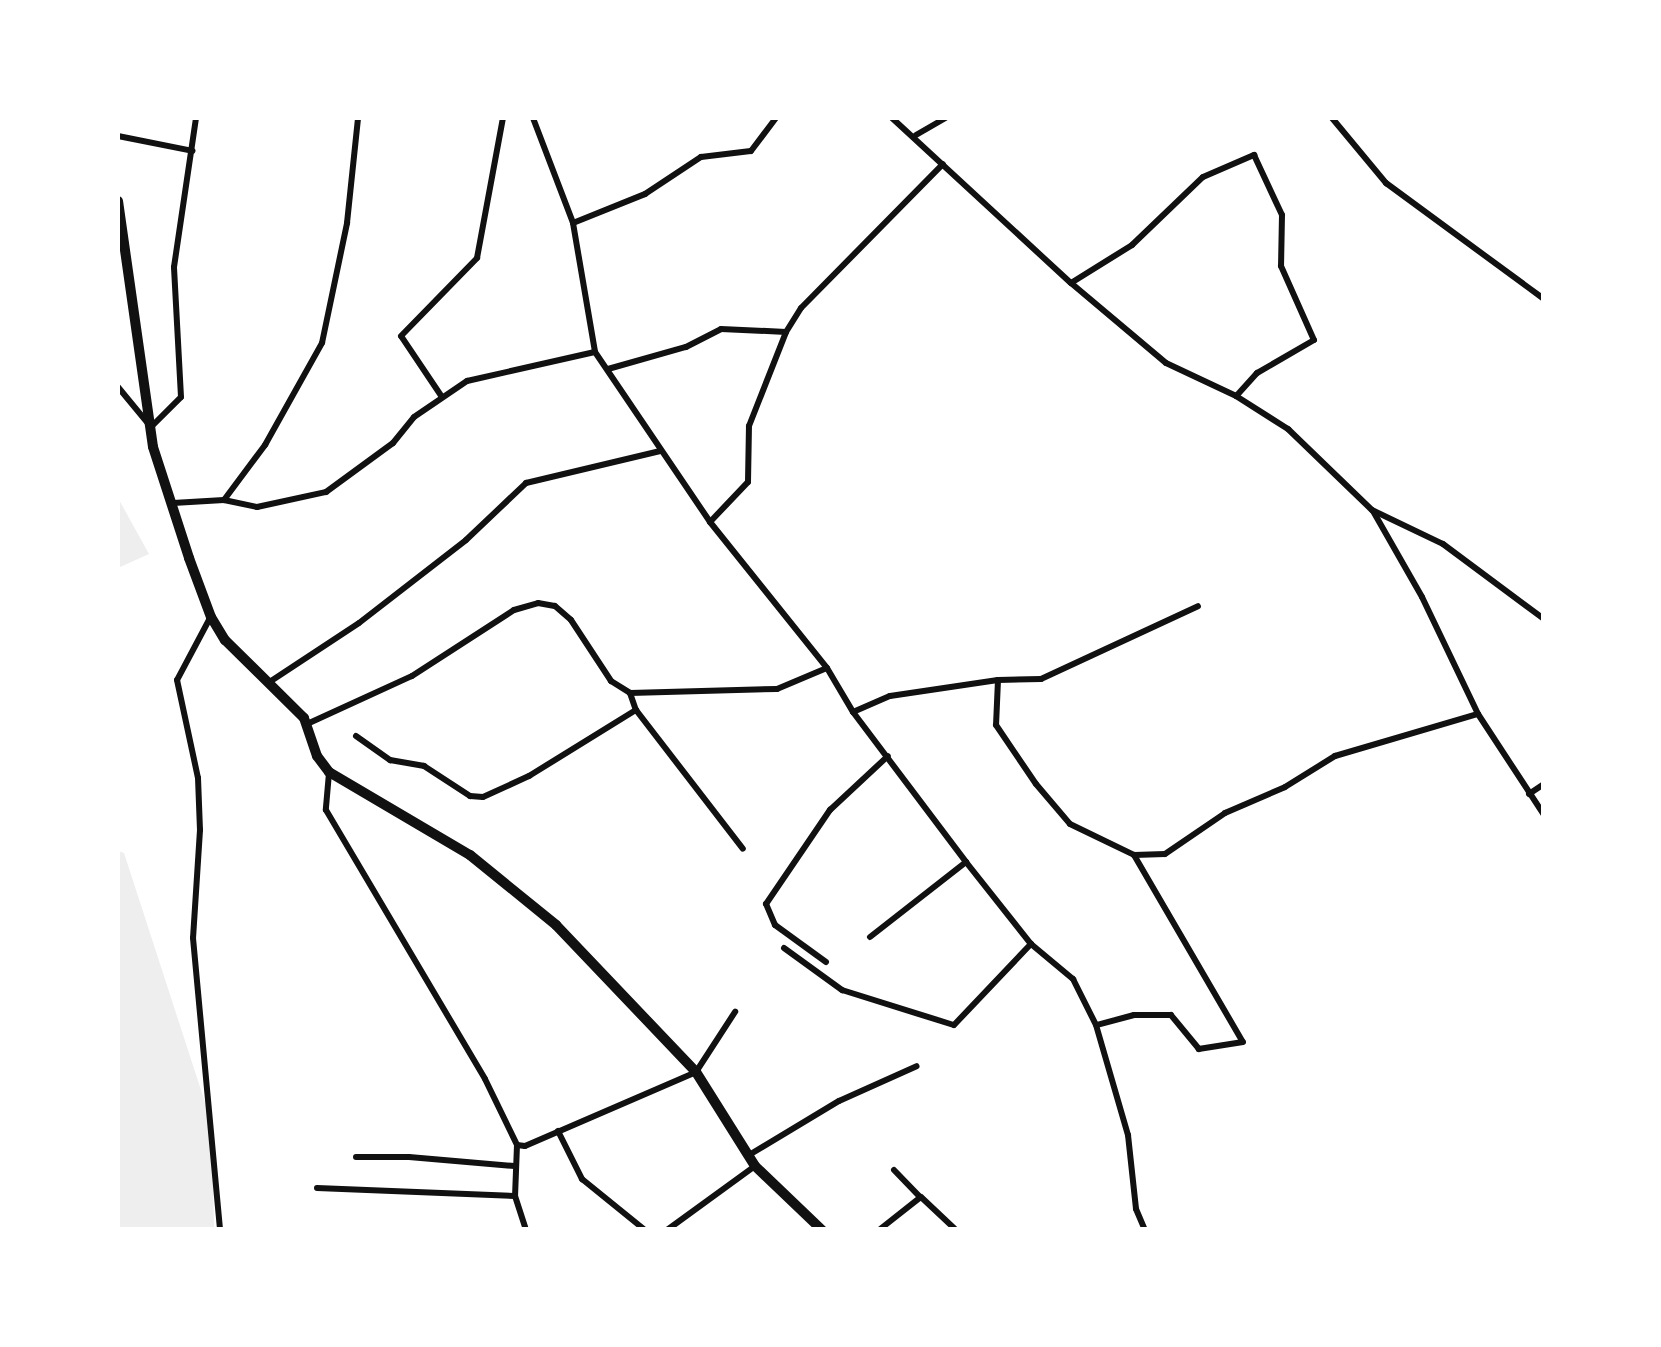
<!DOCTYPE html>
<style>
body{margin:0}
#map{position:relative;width:1661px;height:1347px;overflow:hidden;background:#fff;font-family:"Golos Text",sans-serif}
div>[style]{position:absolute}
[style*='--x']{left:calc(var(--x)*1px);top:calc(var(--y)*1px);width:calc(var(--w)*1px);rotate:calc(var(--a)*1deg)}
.green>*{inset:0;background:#eee}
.minor>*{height:6px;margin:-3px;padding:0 3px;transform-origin:3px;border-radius:3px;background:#111}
.secondary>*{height:10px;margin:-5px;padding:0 5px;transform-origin:5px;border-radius:5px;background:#111}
span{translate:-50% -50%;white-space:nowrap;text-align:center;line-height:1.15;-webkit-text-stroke:8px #fff;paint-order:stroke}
.frame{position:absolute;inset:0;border:120px solid #fff;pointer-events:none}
</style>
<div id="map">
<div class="green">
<div style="clip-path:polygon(118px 498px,149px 554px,118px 568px)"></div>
<div style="clip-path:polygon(118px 851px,124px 853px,212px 1124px,214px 1229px,118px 1230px)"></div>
</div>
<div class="minor">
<div style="--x:533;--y:118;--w:112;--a:69.1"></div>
<div style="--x:573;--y:223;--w:131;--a:80.3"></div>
<div style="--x:595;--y:352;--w:205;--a:55.9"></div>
<div style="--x:710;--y:522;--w:187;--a:51.3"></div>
<div style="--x:827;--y:668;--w:51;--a:59.4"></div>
<div style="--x:853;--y:712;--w:188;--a:53"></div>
<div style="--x:966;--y:862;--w:105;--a:51.6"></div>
<div style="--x:1031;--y:944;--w:55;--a:39.8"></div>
<div style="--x:1073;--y:979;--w:51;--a:63.4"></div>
<div style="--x:1096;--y:1025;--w:115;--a:73.8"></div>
<div style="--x:1128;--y:1135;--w:74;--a:83.8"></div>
<div style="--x:1136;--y:1209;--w:23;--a:67"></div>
<div style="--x:892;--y:118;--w:243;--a:42.7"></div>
<div style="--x:1071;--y:283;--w:124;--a:40.1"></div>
<div style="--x:1166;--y:363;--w:77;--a:25.2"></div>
<div style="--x:1236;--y:396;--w:62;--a:32.4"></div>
<div style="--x:1288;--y:429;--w:117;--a:44"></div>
<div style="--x:1372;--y:510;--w:79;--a:25.6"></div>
<div style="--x:1443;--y:544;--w:126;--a:36.6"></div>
<div style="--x:1332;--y:118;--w:85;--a:50.3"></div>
<div style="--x:1386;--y:183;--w:196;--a:36.3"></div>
<div style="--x:916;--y:135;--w:34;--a:-30"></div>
<div style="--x:118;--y:136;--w:76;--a:11.3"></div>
<div style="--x:573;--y:223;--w:78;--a:-21.9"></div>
<div style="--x:645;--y:194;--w:67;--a:-33.5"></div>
<div style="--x:701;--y:157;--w:50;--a:-6.8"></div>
<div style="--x:751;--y:151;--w:41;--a:-52.9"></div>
<div style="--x:1071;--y:283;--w:72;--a:-31.9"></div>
<div style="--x:1132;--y:245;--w:98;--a:-43.8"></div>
<div style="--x:1203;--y:177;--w:56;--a:-23.3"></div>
<div style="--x:1254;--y:155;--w:66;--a:65"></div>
<div style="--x:1282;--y:215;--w:51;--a:91.1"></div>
<div style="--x:1281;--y:266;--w:81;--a:66"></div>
<div style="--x:1314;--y:340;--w:66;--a:149.9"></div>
<div style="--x:1257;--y:373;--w:31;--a:132"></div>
<div style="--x:608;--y:369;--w:81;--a:-15.8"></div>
<div style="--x:686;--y:347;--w:39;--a:-27"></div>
<div style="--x:721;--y:329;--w:65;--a:2.6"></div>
<div style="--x:118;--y:387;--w:52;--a:50.5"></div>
<div style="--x:151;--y:427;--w:42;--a:-45"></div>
<div style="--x:181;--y:397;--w:130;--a:-93.1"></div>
<div style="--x:174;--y:267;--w:151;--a:-81.6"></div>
<div style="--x:442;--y:397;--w:73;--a:-123.9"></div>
<div style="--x:401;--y:336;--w:109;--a:-45.7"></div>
<div style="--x:477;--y:258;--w:142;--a:-79.5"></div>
<div style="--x:224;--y:500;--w:34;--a:12"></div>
<div style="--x:257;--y:507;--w:71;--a:-12.3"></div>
<div style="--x:326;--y:492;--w:83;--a:-36.2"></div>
<div style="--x:393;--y:443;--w:33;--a:-51"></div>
<div style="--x:414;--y:417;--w:64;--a:-34.2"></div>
<div style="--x:467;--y:381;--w:131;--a:-12.8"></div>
<div style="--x:173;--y:503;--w:51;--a:-3.4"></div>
<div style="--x:224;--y:500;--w:69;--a:-53.3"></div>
<div style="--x:265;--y:445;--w:117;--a:-60.8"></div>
<div style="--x:322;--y:343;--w:123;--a:-78.2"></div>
<div style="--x:347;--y:223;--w:106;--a:-84"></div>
<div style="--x:1373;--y:511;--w:99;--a:60.3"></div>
<div style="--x:1422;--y:597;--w:130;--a:64.4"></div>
<div style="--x:1478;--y:714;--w:121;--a:56.8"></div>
<div style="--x:710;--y:522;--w:55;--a:-46.5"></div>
<div style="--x:748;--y:482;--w:56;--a:-89"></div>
<div style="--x:749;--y:426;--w:101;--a:-68.5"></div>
<div style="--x:786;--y:332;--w:28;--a:-58"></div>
<div style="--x:801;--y:308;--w:202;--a:-45.4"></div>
<div style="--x:210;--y:618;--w:70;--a:118"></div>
<div style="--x:177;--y:680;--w:100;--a:77.9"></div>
<div style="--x:198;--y:778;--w:52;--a:87.8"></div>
<div style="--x:200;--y:830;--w:108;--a:93.7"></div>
<div style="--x:193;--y:938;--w:293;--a:84.7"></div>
<div style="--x:998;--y:680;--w:45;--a:92.5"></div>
<div style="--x:996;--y:725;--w:71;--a:55.9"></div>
<div style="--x:1036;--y:784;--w:52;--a:49.6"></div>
<div style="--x:1070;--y:824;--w:71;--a:25.8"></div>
<div style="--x:1134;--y:855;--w:216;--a:59.8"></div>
<div style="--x:1243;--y:1042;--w:45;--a:171"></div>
<div style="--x:1199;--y:1049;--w:44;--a:-129.5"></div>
<div style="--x:1171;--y:1015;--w:37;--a:180"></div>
<div style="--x:1134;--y:1015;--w:39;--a:165"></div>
<div style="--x:271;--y:681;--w:105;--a:-33.4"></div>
<div style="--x:359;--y:623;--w:135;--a:-37.8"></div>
<div style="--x:466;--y:540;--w:83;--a:-43.5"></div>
<div style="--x:526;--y:483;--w:138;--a:-13.4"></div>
<div style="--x:630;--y:693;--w:18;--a:71"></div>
<div style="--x:636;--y:710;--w:175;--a:52.4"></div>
<div style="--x:853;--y:712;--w:40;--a:-23.4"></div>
<div style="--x:890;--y:696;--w:109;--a:-8.4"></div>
<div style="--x:998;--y:680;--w:43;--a:-1.3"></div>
<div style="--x:1041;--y:679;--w:173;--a:-24.9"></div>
<div style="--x:307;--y:724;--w:115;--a:-24.6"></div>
<div style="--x:412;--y:676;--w:121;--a:-32.9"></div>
<div style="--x:514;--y:610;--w:25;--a:-16"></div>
<div style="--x:538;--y:603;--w:17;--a:10"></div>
<div style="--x:555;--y:606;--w:21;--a:41"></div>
<div style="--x:571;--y:620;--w:73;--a:56.7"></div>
<div style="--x:611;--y:681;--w:22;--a:32"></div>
<div style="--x:630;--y:693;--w:147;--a:-1.6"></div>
<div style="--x:777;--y:689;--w:54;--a:-22.8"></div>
<div style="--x:356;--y:736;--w:42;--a:35.2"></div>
<div style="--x:390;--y:760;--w:35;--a:10"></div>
<div style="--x:424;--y:766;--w:55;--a:33.1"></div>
<div style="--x:470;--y:796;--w:13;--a:4"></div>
<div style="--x:483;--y:797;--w:51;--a:-24.5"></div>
<div style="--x:529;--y:776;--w:126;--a:-31.7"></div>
<div style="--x:329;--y:773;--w:37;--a:95"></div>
<div style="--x:326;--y:810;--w:312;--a:59.4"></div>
<div style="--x:485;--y:1079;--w:73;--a:64.1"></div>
<div style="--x:517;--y:1145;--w:8;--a:7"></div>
<div style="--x:525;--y:1146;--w:186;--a:-23.4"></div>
<div style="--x:696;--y:1072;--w:72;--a:-57"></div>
<div style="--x:1529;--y:794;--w:18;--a:-34"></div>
<div style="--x:1134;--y:855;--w:31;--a:-2"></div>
<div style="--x:1165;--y:854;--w:73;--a:-34.3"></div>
<div style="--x:1225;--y:813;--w:65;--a:-23.4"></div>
<div style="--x:1285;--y:787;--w:59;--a:-31.8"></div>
<div style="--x:1335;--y:756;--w:149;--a:-16.4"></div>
<div style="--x:870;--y:937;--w:122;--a:-38"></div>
<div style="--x:784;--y:948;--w:72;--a:35.9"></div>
<div style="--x:842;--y:990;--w:117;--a:17.4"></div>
<div style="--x:954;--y:1025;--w:112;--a:-46.5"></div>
<div style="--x:826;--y:962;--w:63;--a:-144"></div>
<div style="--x:775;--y:925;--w:23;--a:-113"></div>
<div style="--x:766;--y:904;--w:114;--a:-55.8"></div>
<div style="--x:830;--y:810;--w:79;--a:-43"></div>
<div style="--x:558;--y:1131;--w:54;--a:63.4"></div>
<div style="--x:582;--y:1179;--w:81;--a:39"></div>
<div style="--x:517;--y:1145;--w:51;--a:92.2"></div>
<div style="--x:515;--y:1196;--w:36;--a:72"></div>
<div style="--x:749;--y:1155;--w:105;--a:-31"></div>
<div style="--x:839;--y:1101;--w:85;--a:-24.2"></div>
<div style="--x:356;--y:1157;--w:53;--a:0"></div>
<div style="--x:409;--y:1157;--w:106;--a:4.9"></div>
<div style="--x:894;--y:1170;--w:37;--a:46"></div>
<div style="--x:317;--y:1188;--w:198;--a:2.3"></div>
<div style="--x:667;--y:1230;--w:109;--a:-36"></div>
<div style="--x:879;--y:1230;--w:53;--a:-38.2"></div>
<div style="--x:921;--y:1197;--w:48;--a:43.3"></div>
</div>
<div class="secondary">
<div style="--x:118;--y:201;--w:248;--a:81.9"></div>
<div style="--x:153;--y:447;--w:117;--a:72"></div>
<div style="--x:189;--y:558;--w:63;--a:69.6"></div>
<div style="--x:211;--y:617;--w:27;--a:59"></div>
<div style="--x:225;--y:640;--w:111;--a:44.6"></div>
<div style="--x:304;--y:718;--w:40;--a:71.1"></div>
<div style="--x:317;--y:756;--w:20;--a:53"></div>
<div style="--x:329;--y:772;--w:164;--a:30.5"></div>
<div style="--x:470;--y:855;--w:111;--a:39.1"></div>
<div style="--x:556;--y:925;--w:203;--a:46.4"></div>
<div style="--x:696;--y:1072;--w:111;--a:57.9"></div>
<div style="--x:755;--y:1166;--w:93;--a:43.7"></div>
</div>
<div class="frame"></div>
</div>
